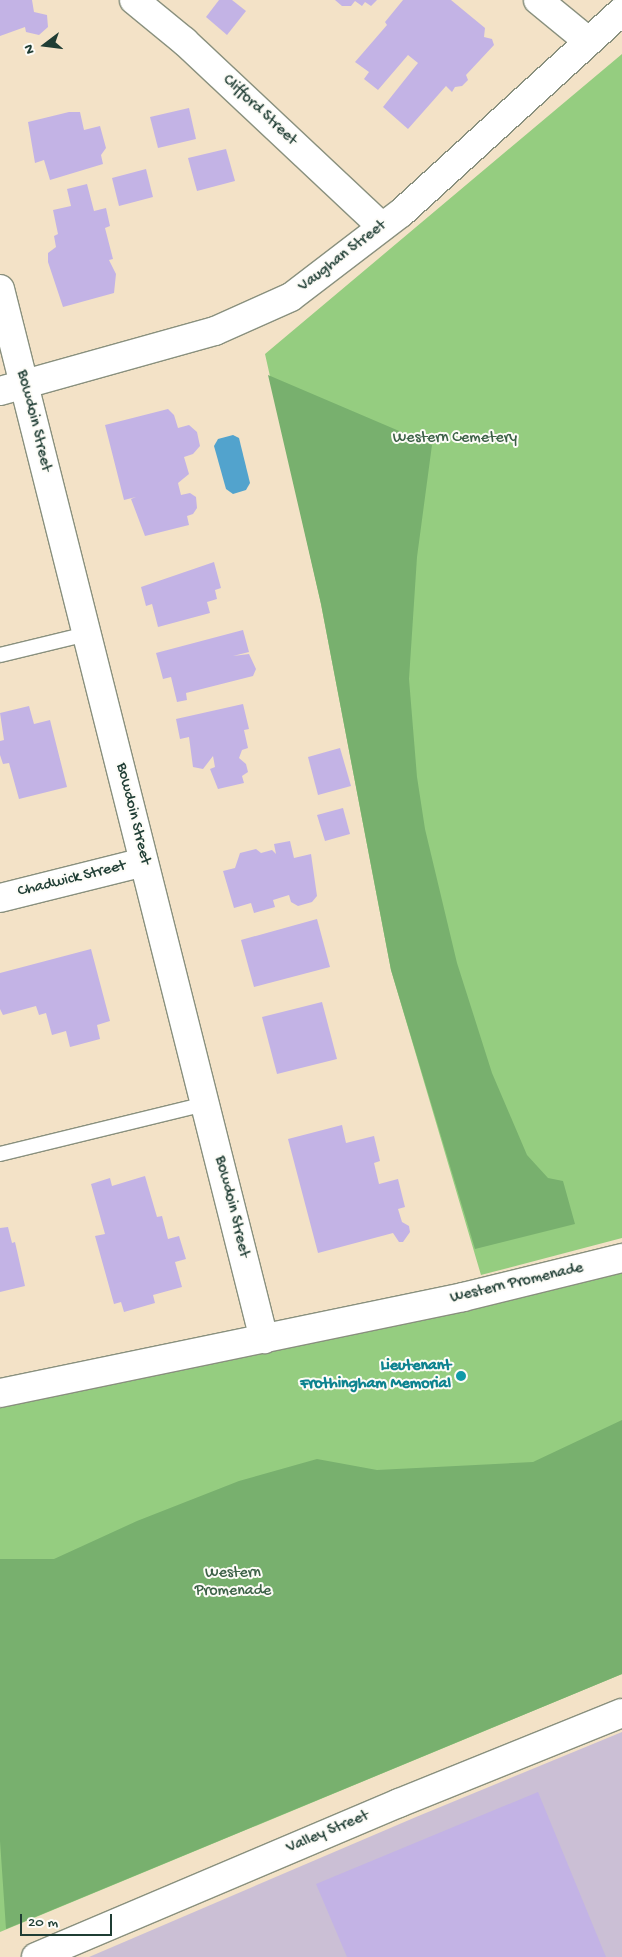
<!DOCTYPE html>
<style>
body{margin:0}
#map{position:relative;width:622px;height:1957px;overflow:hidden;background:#f3e2c7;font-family:"Gochi Hand",sans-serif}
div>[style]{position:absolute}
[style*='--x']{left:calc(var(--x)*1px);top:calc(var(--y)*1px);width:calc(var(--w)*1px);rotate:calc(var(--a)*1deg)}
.industrial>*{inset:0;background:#cbbfd5}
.green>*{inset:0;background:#95cd80}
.forest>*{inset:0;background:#78b06e}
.water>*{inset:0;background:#52a3cd}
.building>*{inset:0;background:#c3b3e5}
.roads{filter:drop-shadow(1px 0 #89907e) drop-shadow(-1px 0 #89907e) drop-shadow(0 1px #89907e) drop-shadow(0 -1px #89907e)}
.service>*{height:14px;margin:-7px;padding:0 7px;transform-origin:7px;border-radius:7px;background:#fff}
.minor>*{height:28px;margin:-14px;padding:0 14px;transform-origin:14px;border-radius:14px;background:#fff}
.dots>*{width:14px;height:14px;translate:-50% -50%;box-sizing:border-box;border:2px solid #fdfcf7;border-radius:50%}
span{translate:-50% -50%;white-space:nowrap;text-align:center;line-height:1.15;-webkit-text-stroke:4px #fdfcf7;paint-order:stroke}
.street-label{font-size:16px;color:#1f3d34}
.park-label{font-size:16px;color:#3c6147}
.culture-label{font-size:16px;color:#0d838f;font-weight:700}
.right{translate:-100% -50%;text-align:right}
.north{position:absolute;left:20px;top:20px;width:50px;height:50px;-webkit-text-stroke:4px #fdfcf7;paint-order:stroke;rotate:255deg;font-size:14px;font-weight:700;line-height:20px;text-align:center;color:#1f3d34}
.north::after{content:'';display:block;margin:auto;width:18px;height:22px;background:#1f3d34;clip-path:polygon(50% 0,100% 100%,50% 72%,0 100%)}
.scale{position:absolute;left:20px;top:1914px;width:92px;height:22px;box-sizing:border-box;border:2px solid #1f3d34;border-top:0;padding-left:6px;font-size:15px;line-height:18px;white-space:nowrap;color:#1f3d34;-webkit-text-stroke:4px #fdfcf7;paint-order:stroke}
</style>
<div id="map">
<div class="industrial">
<div style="clip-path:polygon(622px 1732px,622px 1957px,89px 1957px,416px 1817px)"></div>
</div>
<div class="green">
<div style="clip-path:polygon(622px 54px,622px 1238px,481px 1275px,391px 970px,321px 604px,265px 354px)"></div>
<div style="clip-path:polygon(622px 1258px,622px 1674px,0 1932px,0 1393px)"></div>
</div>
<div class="forest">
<div style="clip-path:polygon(268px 375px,432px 445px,417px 557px,409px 679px,417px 777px,425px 829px,457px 963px,492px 1073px,527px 1155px,548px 1178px,563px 1181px,575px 1224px,475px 1249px,391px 970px,321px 604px)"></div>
<div style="clip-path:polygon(622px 1420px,622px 1674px,6px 1929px,0 1841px,0 1559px,54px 1559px,137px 1521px,239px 1481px,317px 1459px,377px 1470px,533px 1462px)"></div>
</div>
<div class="water">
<div style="clip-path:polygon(233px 435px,239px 438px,250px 483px,246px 490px,233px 494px,226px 489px,214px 446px,218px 439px)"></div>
</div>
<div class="building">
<div style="clip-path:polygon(0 0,32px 0,34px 12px,47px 15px,48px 27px,39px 35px,26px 32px,25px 27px,0 36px)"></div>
<div style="clip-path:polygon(219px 0,232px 0,246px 11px,227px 35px,206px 17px)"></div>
<div style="clip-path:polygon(335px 0,377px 0,371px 6px,365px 2px,362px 6px,355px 1px,351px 6px,342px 6px)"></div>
<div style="clip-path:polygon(403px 0,451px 0,485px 28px,484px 37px,492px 39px,494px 45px,466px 75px,468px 80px,462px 86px,455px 87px,452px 92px,446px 86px,408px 129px,383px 107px,418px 63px,408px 55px,378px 90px,364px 79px,369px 72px,355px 62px,387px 25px,385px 22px)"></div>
<div style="clip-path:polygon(189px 108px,196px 139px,158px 148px,150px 117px)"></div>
<div style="clip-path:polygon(69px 112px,80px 112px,84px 130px,100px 126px,106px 148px,101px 155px,103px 164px,50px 180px,44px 160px,35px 163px,28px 122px)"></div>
<div style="clip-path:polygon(226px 149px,235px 181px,197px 191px,188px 158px)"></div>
<div style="clip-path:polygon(146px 169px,153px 197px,119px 206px,112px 178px)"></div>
<div style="clip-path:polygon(87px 184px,94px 211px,106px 208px,110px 226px,105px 228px,113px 259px,109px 260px,116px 274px,114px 293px,63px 307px,48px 262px,48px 253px,56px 247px,54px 236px,58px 234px,53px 210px,71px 206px,67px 189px)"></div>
<div style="clip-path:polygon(168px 409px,174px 415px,178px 428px,189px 425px,197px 432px,200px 446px,193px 454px,184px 457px,189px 474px,178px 483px,181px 495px,190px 493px,196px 497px,197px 508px,193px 514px,187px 516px,189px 525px,145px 536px,131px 499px,136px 497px,124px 500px,105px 425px)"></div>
<div style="clip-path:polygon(214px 562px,221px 588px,215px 590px,217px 599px,207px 602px,210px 613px,158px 627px,152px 604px,146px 606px,141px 587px)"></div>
<div style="clip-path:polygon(243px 630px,249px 652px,233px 656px,249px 654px,256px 669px,253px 676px,186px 693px,187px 700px,177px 702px,171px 677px,163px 679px,156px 653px)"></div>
<div style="clip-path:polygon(243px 704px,249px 729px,244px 730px,248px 748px,242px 750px,239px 758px,246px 764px,248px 772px,242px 776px,244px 783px,218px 789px,210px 769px,215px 767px,213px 756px,203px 769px,193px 767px,189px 737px,180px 739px,176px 719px)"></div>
<div style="clip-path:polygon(29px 706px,34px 724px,50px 720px,67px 787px,19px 799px,9px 763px,3px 764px,0 755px,0 741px,4px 740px,0 713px)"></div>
<div style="clip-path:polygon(340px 748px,351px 786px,318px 795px,308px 757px)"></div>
<div style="clip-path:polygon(343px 808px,350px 834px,325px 841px,317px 815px)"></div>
<div style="clip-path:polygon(290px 841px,294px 858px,311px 854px,317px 896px,312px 902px,298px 906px,291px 902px,289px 895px,273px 900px,275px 907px,254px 913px,251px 903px,234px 908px,223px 871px,235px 868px,240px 853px,256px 849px,261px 853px,272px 850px,276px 854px,274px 844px)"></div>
<div style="clip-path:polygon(317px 919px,330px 967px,254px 987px,241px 940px)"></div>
<div style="clip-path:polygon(91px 949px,110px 1021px,97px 1025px,100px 1039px,70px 1047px,66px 1031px,52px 1035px,46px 1013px,39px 1015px,36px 1006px,3px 1015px,0 1009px,0 973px)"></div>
<div style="clip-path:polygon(322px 1002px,337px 1059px,277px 1074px,262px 1017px)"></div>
<div style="clip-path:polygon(342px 1125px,346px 1143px,374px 1136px,380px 1161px,374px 1163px,379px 1184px,398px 1179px,405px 1207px,398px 1209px,402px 1222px,409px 1226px,410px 1232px,403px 1242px,399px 1242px,393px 1233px,318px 1253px,288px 1139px)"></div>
<div style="clip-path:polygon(145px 1176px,157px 1217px,162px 1216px,168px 1239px,179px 1236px,186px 1259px,175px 1262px,182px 1287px,153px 1295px,155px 1303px,124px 1312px,121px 1302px,114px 1304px,95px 1236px,105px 1234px,91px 1184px,110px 1178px,112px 1186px)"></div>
<div style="clip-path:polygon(8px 1227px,12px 1243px,15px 1242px,25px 1286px,0 1292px,0 1228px)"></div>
<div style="clip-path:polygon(538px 1792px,606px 1957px,347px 1957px,316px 1884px)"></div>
</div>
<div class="roads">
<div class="service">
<div style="--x:0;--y:655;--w:89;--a:-13.6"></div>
<div style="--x:0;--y:1154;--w:211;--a:-13.7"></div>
</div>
<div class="minor">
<div style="--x:134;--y:0;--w:65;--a:39.4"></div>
<div style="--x:184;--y:41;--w:270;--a:43.2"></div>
<div style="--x:538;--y:0;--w:65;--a:39.4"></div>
<div style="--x:0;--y:289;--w:1083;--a:75.89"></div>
<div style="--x:0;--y:391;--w:223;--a:-15.6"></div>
<div style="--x:215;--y:331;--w:83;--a:-24.1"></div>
<div style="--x:291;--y:297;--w:138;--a:-37.4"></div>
<div style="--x:401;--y:213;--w:299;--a:-42.4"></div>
<div style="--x:0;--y:898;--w:148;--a:-14"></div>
<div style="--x:0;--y:1393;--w:473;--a:-11.7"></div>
<div style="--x:463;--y:1297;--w:164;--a:-13.8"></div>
<div style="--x:36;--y:1957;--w:394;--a:-23"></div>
<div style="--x:399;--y:1803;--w:240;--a:-22"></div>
</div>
</div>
<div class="dots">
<div style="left:461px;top:1376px;background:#0f9aa8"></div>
</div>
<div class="street-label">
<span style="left:259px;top:111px;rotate:43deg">Clifford Street</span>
<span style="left:343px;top:257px;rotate:-38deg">Vaughan Street</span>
<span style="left:33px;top:421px;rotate:76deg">Bowdoin Street</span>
<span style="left:132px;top:814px;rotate:76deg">Bowdoin Street</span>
<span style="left:72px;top:880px;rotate:-14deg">Chadwick Street</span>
<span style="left:231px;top:1207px;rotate:76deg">Bowdoin Street</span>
<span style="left:517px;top:1284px;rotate:-13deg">Western Promenade</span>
<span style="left:328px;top:1833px;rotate:-23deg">Valley Street</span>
</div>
<div class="park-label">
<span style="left:455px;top:439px">Western Cemetery</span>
<span style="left:233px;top:1583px">Western<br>Promenade</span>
</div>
<div class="culture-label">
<span class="right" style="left:451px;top:1376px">Lieutenant<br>Frothingham Memorial</span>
</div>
<div class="north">N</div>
<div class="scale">20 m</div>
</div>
